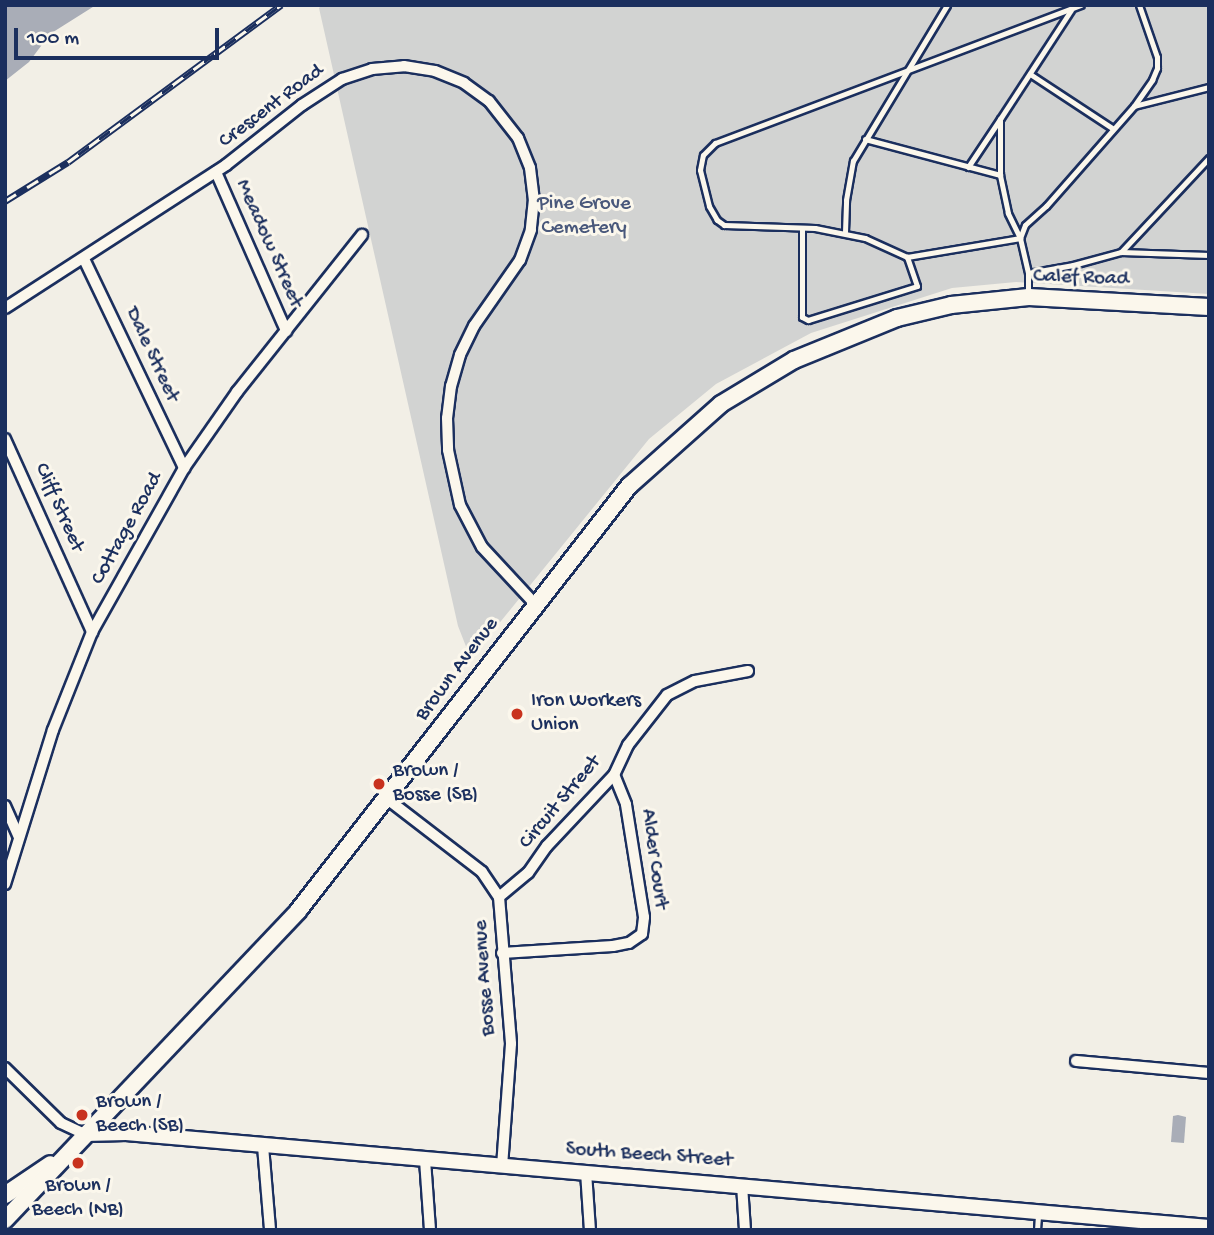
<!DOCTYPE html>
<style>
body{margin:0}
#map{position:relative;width:1214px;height:1235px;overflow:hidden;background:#f2efe6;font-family:"Gochi Hand",sans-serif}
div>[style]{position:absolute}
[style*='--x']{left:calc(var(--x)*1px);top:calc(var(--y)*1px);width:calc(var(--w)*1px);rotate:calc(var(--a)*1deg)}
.green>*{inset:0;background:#d2d3d2}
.water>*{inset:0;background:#a9adb7}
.roads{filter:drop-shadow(2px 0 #1b2f5e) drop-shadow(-2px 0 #1b2f5e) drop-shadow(0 2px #1b2f5e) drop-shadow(0 -2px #1b2f5e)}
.service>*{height:5px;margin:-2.5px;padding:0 2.5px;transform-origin:2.5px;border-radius:2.5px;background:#fbf7ec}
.minor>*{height:10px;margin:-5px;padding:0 5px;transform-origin:5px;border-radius:5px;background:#fbf7ec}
.tertiary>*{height:14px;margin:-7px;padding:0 7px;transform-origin:7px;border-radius:7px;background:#fbf7ec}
.secondary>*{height:16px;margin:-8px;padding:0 8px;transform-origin:8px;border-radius:8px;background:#fbf7ec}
.rail>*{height:7px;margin-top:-3.5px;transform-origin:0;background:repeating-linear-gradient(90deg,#fbf7ec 0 13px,#1b2f5e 0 26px);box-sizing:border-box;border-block:2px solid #1b2f5e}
.dots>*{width:19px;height:19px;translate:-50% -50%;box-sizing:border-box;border:4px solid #fbf7ec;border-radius:50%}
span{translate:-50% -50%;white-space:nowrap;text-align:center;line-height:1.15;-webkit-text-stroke:6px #fbf7ec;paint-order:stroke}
.street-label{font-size:21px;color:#1b2f5e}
.park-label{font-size:21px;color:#49587b}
.poi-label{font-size:21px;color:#1b2f5e}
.left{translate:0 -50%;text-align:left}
.frame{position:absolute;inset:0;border:7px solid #1b2f5e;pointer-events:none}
.scale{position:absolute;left:14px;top:28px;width:205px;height:32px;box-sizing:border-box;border:4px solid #1b2f5e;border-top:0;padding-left:9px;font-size:21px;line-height:24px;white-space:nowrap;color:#1b2f5e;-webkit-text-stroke:5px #fbf7ec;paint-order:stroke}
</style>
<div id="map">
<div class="green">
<div style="clip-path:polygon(322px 5px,1209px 5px,1209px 294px,1016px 282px,952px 288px,811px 333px,716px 384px,649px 439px,475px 653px,467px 649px,458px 626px,319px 8px)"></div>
</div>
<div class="water">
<div style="clip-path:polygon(5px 5px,96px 5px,50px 34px,29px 62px,5px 81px)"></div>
<div style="clip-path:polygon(1178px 1115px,1186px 1117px,1184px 1143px,1171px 1142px,1173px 1116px)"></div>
</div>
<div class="roads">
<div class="service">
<div style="--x:1030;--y:74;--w:98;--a:33.4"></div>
<div style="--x:1209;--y:87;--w:77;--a:165.8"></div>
<div style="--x:1134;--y:106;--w:133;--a:131.3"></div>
<div style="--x:1046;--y:206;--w:28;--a:138"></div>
<div style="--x:1025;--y:225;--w:14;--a:111"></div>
<div style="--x:1020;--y:238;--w:36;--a:77"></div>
<div style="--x:1028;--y:273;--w:46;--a:-10.1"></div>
<div style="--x:1073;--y:265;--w:50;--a:-15.2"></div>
<div style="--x:1121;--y:252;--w:129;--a:-46.9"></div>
<div style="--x:1134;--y:106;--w:32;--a:-55"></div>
<div style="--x:1152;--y:80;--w:13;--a:-67"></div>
<div style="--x:1157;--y:68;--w:11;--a:-90"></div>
<div style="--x:1157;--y:57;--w:55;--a:-109.1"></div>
<div style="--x:865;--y:139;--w:140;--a:14.9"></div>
<div style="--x:968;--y:167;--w:58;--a:-56.3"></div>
<div style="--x:802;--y:228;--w:89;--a:90"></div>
<div style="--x:802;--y:317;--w:7;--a:27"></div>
<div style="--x:808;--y:320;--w:114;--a:-17.3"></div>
<div style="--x:917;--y:286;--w:31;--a:-109"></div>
<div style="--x:907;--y:257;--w:46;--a:-155.7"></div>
<div style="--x:865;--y:238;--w:51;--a:-168.7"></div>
<div style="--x:815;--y:228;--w:91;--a:-178.1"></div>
<div style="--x:724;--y:225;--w:9;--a:-144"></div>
<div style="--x:717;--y:220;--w:16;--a:-120"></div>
<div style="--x:709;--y:206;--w:37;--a:-104"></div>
<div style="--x:700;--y:170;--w:15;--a:-79"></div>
<div style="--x:703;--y:155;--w:17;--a:-45"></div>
<div style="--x:715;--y:143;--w:391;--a:-20.7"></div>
<div style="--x:845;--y:232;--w:32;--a:-88"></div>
<div style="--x:846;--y:200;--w:40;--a:-80"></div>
<div style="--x:853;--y:161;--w:182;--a:-58.9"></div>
<div style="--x:1121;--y:252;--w:88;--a:2"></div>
<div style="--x:907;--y:257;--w:115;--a:-9.5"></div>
<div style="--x:1020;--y:238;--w:28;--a:-116"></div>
<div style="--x:1008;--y:213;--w:39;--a:-102"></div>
<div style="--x:1000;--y:175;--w:56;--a:-90"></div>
<div style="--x:1000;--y:119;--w:130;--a:-56.9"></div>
<div style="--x:1028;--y:273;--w:21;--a:90"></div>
<div style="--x:1037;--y:1230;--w:15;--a:-86"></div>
</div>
<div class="minor">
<div style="--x:216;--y:172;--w:174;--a:66.2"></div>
<div style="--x:84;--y:259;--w:232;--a:64.4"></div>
<div style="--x:5;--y:308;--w:263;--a:-32.9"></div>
<div style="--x:226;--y:165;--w:97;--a:-38.3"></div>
<div style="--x:302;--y:105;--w:48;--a:-33"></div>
<div style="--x:342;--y:79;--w:32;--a:-18"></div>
<div style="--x:372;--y:69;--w:32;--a:-5"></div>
<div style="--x:404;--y:66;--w:31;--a:9"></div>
<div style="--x:435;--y:71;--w:31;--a:22"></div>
<div style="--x:464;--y:83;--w:31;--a:36"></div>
<div style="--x:489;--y:101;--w:47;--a:51.9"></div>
<div style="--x:518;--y:138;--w:32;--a:68"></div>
<div style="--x:530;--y:168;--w:31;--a:83"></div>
<div style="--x:534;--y:199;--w:31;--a:96"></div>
<div style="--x:531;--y:230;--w:32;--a:110"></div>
<div style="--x:520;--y:260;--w:80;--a:124.9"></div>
<div style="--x:474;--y:326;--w:32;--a:116"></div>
<div style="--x:460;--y:355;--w:32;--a:106"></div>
<div style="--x:451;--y:386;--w:32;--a:97"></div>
<div style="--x:447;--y:418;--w:32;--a:88"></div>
<div style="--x:448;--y:450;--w:56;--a:77.7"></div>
<div style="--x:460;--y:505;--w:47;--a:62.4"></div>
<div style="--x:482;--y:547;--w:78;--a:47.1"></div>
<div style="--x:5;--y:439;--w:212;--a:65.7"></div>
<div style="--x:386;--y:798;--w:121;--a:37.6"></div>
<div style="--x:482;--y:872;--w:30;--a:56"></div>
<div style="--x:499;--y:897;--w:147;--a:85.3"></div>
<div style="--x:511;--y:1044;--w:122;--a:94.2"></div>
<div style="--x:5;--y:806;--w:34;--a:66"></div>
<div style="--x:5;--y:884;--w:161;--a:-72.7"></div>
<div style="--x:53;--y:730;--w:105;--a:-68.3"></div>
<div style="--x:92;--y:632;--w:188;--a:-60.7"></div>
<div style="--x:184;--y:468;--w:93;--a:-55.1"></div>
<div style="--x:237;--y:392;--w:201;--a:-51.5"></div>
<div style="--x:499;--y:897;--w:38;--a:-40"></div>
<div style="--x:528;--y:873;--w:33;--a:-55"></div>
<div style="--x:547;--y:846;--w:98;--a:-46.7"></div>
<div style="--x:614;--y:775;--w:33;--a:-65"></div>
<div style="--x:628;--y:745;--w:63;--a:-52"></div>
<div style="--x:667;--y:695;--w:31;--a:-27"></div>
<div style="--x:695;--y:681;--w:54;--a:-10.7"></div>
<div style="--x:502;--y:953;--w:111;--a:-3.6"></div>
<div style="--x:613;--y:946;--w:16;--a:-11"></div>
<div style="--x:629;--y:943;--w:16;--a:-35"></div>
<div style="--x:642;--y:934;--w:17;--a:-83"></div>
<div style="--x:644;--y:917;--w:114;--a:-99.1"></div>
<div style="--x:626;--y:804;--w:31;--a:-112"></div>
<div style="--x:1076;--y:1061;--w:134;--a:5.2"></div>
<div style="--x:5;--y:1068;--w:78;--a:44.5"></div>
<div style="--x:61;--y:1123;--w:26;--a:25"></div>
<div style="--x:263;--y:1146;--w:84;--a:85.2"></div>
<div style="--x:425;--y:1160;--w:70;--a:85.9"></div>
<div style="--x:586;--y:1172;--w:58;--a:86.1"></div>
<div style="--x:742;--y:1185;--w:45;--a:86.2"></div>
</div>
<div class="tertiary">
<div style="--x:85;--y:1134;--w:41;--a:-1.4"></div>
<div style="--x:126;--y:1133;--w:1087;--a:4.96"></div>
</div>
<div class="secondary">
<div style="--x:5;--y:1195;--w:55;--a:-34"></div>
<div style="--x:5;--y:1220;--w:426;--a:-46.5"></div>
<div style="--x:298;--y:911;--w:539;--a:-52.09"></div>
<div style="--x:629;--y:486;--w:123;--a:-41.7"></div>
<div style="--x:721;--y:404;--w:85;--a:-31.1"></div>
<div style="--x:794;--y:360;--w:111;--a:-22.2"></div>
<div style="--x:897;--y:318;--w:56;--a:-13.5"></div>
<div style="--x:951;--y:305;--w:78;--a:-5.9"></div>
<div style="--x:1029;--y:297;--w:180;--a:3.2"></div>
</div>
</div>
<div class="rail">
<div style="--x:5;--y:201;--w:74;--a:-31.8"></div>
<div style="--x:68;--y:162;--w:265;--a:-36.4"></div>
</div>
<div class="dots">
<div style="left:517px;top:714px;background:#c8321e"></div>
<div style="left:379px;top:784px;background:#c8321e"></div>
<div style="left:82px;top:1115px;background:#c8321e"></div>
<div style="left:78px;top:1163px;background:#c8321e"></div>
</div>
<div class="street-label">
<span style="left:272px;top:107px;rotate:-37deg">Crescent Road</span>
<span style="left:268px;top:244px;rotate:66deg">Meadow Street</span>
<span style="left:1081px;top:279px;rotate:2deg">Calef Road</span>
<span style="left:151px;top:355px;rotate:65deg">Dale Street</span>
<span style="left:58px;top:508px;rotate:66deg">Cliff Street</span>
<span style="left:128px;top:529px;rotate:-61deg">Cottage Road</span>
<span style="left:458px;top:670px;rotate:-53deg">Brown Avenue</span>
<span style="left:561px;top:803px;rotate:-50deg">Circuit Street</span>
<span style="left:653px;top:859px;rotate:82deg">Alder Court</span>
<span style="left:486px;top:978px;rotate:-94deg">Bosse Avenue</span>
<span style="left:649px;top:1156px;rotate:4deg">South Beech Street</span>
</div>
<div class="park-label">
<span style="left:584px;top:217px">Pine Grove<br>Cemetery</span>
</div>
<div class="poi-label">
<span class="left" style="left:531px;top:714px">Iron Workers<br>Union</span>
<span class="left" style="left:393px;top:784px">Brown /<br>Bosse (SB)</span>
<span class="left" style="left:96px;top:1115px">Brown /<br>Beech (SB)</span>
<span style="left:78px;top:1199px">Brown /<br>Beech (NB)</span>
</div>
<div class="frame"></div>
<div class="scale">100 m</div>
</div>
